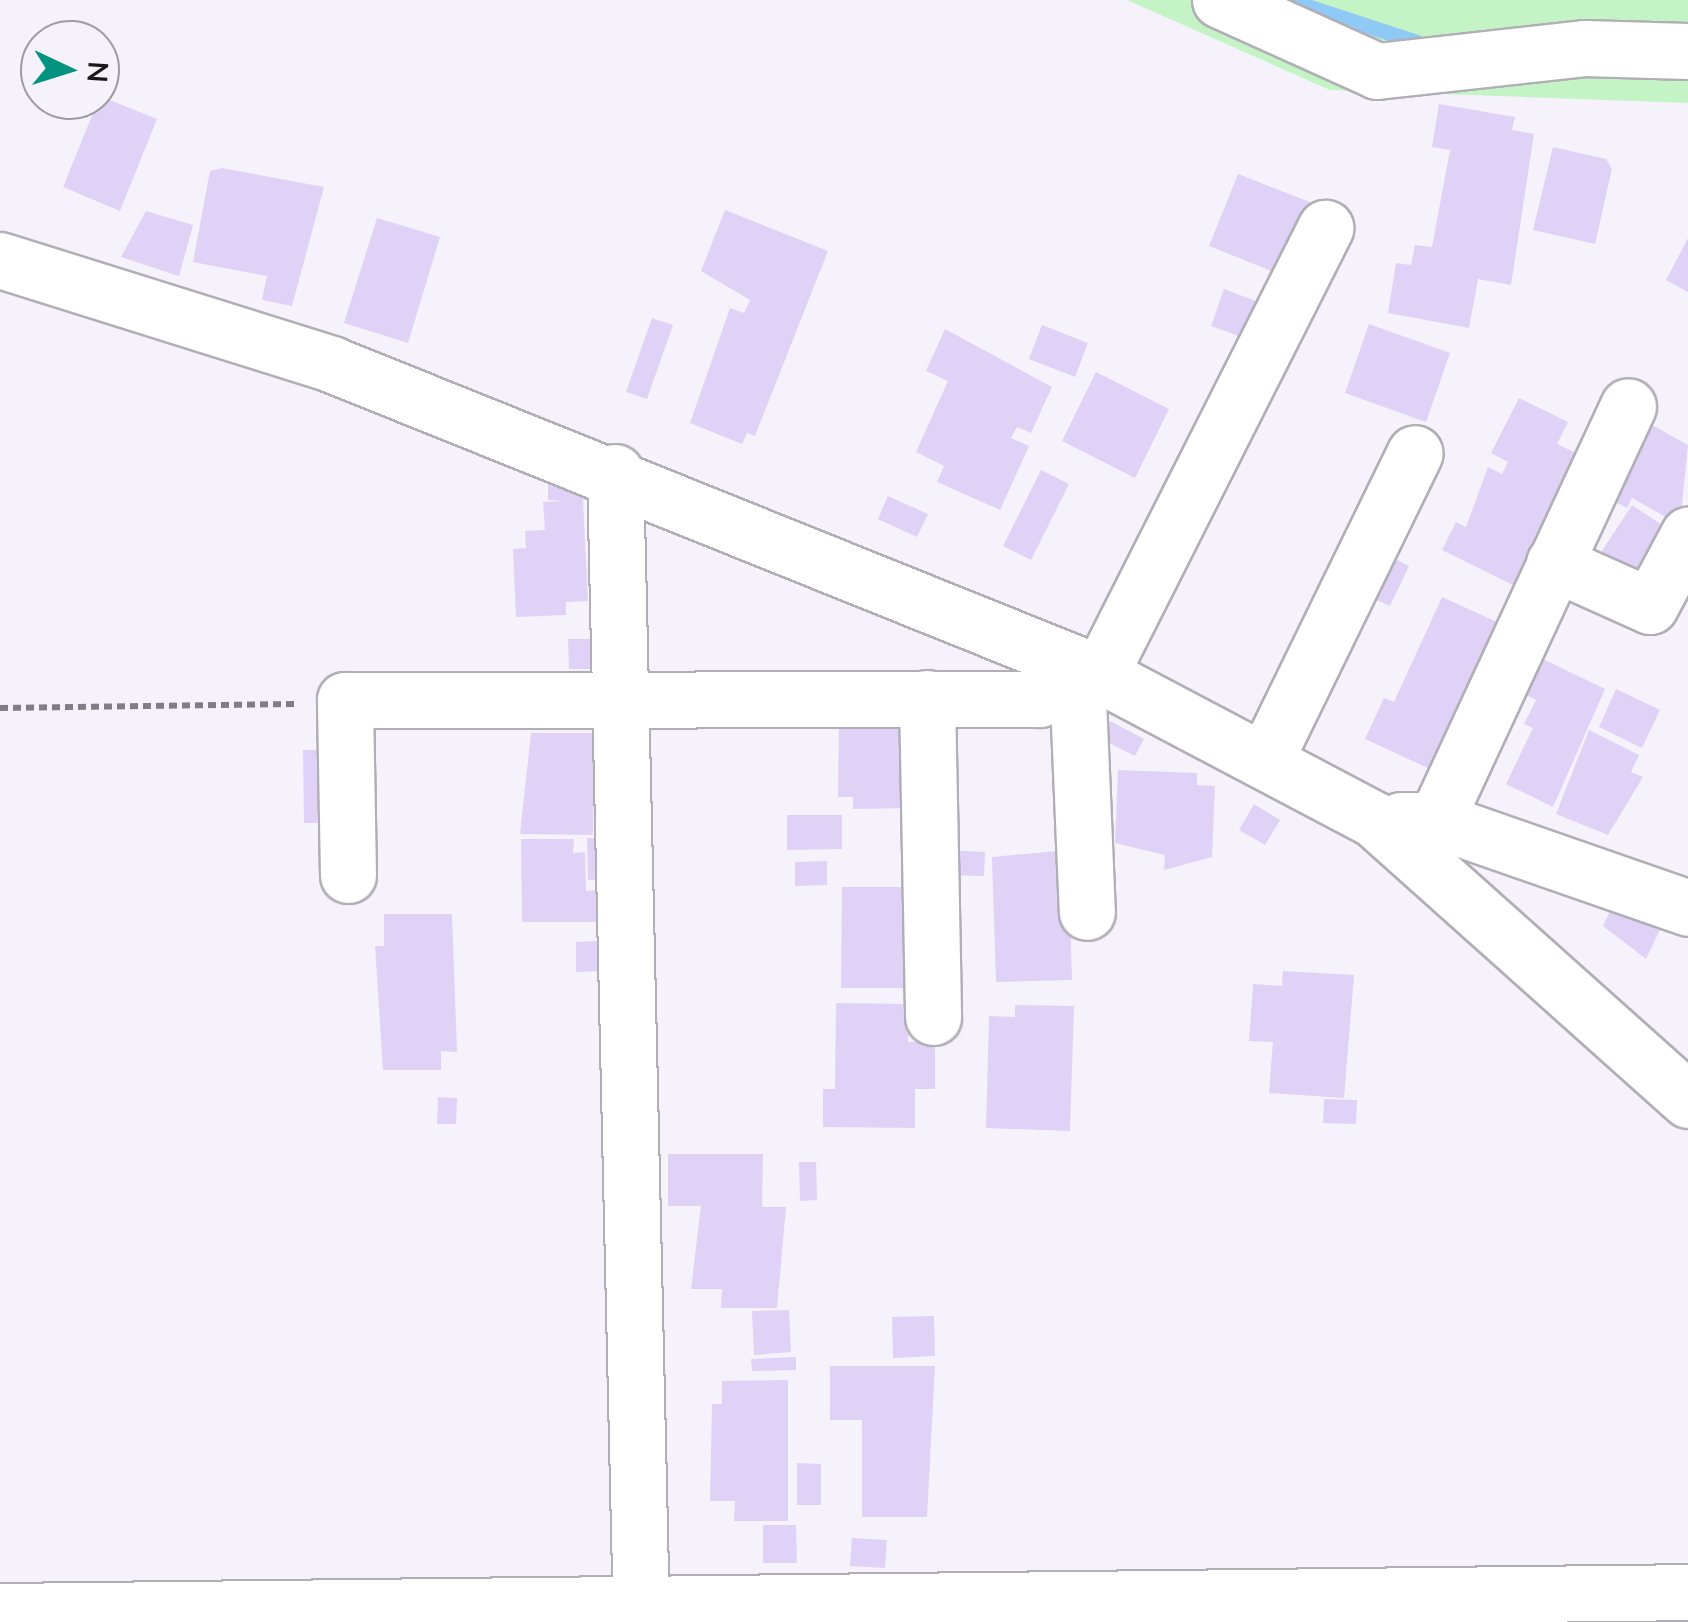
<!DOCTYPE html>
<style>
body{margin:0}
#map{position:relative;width:1688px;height:1622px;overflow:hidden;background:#f5f2fb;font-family:Mulish,sans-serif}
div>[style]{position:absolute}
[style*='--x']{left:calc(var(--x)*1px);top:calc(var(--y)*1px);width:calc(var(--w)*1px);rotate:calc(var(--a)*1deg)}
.green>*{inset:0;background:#c4f4c6}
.stream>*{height:15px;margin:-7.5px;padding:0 7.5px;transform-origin:7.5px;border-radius:7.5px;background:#8fc9f5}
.building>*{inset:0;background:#e0d2f7}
.path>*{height:6px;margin-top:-3px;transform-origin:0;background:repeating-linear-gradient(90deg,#807e84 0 8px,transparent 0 13px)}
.roads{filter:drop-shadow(2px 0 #b1aeb6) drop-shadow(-2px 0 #b1aeb6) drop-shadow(0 2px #b1aeb6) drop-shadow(0 -2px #b1aeb6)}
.minor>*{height:55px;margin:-27.5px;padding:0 27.5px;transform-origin:27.5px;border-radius:27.5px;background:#fff}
.tertiary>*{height:55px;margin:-27.5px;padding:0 27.5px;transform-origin:27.5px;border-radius:27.5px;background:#fff}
span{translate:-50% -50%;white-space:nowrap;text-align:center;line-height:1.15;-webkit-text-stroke:8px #f5f2fb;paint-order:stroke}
.north{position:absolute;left:20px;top:20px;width:100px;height:100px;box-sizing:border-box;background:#f5f2fb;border:2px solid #9d9ba1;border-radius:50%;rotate:94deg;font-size:28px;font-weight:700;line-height:40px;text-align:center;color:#19181b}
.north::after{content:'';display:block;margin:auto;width:35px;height:45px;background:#03937f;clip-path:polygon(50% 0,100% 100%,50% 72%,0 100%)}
</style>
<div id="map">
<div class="green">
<div style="clip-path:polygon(1127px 0,1688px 0,1688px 103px,1330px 90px)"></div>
</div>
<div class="stream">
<div style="--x:1289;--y:0;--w:135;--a:18.2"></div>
</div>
<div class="building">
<div style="clip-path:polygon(100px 96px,157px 119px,120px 211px,63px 187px)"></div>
<div style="clip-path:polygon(1439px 104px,1515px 117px,1512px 130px,1534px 134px,1511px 285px,1478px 279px,1469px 328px,1388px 313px,1396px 263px,1411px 265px,1415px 245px,1432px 247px,1450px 150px,1432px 147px)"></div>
<div style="clip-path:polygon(1553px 147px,1606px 159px,1612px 169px,1595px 244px,1533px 230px)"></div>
<div style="clip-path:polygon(222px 168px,324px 187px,292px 306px,262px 300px,267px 276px,193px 262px,210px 171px)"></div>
<div style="clip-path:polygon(1238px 174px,1312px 203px,1284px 276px,1209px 246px)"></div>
<div style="clip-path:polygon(725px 210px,828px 251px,755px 436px,747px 433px,742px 444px,690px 423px,730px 308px,744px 313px,750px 300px,701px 271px)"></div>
<div style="clip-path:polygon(146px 211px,193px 225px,179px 276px,121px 257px)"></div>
<div style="clip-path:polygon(377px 218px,440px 237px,408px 343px,344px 323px)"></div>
<div style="clip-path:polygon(1688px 238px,1688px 292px,1666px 280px)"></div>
<div style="clip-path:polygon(1224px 289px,1261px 303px,1247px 339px,1211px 326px)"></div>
<div style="clip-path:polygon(652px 318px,673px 325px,647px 399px,626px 392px)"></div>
<div style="clip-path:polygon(1369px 324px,1450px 353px,1426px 422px,1345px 393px)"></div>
<div style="clip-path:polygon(1042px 325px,1088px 343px,1075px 377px,1029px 359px)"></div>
<div style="clip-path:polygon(945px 329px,1052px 387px,1031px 433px,1017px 427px,1011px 438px,1029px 446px,1000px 510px,937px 482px,944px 466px,916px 452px,948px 381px,926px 371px)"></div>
<div style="clip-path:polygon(1096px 372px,1169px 409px,1135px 478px,1062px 441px)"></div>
<div style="clip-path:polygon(1519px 398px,1568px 422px,1557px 444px,1591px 460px,1519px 588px,1442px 550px,1456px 522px,1466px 527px,1488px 467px,1502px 474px,1508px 462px,1491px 453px)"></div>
<div style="clip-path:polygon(1643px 420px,1688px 445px,1680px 525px,1632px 498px,1627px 508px,1601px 494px)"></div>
<div style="clip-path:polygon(1041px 470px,1069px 484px,1031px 560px,1003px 546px)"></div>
<div style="clip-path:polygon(548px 471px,591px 484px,592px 500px,583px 500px,588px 601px,566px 602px,566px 615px,516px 617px,513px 549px,526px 548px,525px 531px,545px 530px,543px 502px,563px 501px,548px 500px)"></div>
<div style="clip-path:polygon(888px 496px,928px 514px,917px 537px,878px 519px)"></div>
<div style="clip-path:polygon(1632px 505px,1676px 534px,1644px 583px,1600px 554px)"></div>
<div style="clip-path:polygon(1381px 552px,1409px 566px,1390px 606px,1361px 593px)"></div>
<div style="clip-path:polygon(1442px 597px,1508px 627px,1445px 776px,1365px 739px,1384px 698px,1394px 702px)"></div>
<div style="clip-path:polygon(568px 639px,599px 639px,599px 669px,569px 669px)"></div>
<div style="clip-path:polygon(1539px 657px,1605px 689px,1553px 807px,1506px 784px,1533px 728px,1524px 724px,1536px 700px,1522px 693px)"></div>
<div style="clip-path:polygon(1616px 689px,1660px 710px,1642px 748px,1599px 727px)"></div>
<div style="clip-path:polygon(839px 716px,903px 721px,909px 808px,853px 809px,853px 797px,838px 797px)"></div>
<div style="clip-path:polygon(1106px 719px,1144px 739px,1135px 756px,1097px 737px)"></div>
<div style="clip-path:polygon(1589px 730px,1639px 755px,1631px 772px,1643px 777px,1608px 835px,1556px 814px)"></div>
<div style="clip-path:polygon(531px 733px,594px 733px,593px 835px,520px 834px)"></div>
<div style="clip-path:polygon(303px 750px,322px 750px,323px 823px,304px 823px)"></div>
<div style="clip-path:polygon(1118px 770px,1197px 773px,1197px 785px,1215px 786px,1212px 857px,1164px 870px,1165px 855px,1115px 843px)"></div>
<div style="clip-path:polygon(1254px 804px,1280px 820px,1265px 845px,1239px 830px)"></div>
<div style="clip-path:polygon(787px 815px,842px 815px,842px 849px,787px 850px)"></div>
<div style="clip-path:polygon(587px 838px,605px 838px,607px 879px,588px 880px)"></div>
<div style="clip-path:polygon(521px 839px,574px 839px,573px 853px,585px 852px,586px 891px,607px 890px,606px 922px,522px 922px)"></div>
<div style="clip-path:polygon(948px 850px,985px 852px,984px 876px,947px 875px)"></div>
<div style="clip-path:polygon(1068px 850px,1072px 980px,996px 982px,992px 857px)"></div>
<div style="clip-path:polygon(827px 861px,827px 885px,795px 886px,795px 862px)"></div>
<div style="clip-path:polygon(842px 887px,910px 887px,909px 988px,841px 988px)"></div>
<div style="clip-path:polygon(1619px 892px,1667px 915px,1646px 959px,1603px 926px)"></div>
<div style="clip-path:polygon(384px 914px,452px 914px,457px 1052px,441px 1051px,441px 1070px,383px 1070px,375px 946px,384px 946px)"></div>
<div style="clip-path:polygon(600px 941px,601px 971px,576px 972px,576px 942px)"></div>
<div style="clip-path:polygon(1283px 971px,1354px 975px,1344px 1098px,1269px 1093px,1273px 1042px,1249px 1041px,1253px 984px,1282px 986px)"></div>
<div style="clip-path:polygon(836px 1003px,909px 1004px,908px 1042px,935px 1042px,935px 1089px,915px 1089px,915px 1128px,823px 1127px,823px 1089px,835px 1089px)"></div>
<div style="clip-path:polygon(1015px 1005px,1074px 1006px,1070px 1131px,986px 1128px,989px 1016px,1015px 1017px)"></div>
<div style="clip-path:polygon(438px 1097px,457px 1098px,456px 1124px,437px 1124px)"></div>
<div style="clip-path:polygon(1324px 1099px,1357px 1100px,1356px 1124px,1323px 1123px)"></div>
<div style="clip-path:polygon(668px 1154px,763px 1154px,762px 1207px,786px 1207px,777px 1308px,721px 1308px,722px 1289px,691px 1289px,701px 1206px,668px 1206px)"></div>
<div style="clip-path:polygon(799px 1162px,816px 1162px,817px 1200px,800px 1201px)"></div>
<div style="clip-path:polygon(789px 1310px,791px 1352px,754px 1355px,752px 1311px)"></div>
<div style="clip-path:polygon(934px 1316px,935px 1356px,893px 1358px,892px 1317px)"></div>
<div style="clip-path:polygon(796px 1357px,796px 1370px,752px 1371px,751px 1359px)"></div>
<div style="clip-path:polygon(830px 1366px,935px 1366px,927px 1517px,862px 1517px,862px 1420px,830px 1420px)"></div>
<div style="clip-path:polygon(788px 1380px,788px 1521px,734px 1521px,735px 1501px,710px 1501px,712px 1404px,722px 1404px,722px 1381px)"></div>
<div style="clip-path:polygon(797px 1463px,821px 1464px,821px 1505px,797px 1505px)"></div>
<div style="clip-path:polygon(763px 1525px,796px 1525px,797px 1563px,763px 1563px)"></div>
<div style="clip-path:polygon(852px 1538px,887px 1540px,885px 1568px,850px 1566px)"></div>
</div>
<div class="path">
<div style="--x:0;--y:708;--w:294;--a:-0.8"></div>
</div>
<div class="roads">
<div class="minor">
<div style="--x:1220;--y:0;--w:172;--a:24.3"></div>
<div style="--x:1377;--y:71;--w:208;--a:-6.3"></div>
<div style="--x:1584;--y:48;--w:104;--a:1.7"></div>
<div style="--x:615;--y:472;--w:1150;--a:88.7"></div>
<div style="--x:1554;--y:563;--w:105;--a:24.1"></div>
<div style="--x:1650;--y:606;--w:81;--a:-61.8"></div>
<div style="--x:1100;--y:674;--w:500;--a:-63.2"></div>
<div style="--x:1077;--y:676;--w:236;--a:87.6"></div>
<div style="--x:927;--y:698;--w:319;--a:88.9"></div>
<div style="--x:1266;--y:758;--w:339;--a:-64"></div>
<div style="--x:1401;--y:820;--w:35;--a:0"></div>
<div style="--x:1436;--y:820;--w:267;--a:19.2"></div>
<div style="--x:1436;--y:820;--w:456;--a:-65.1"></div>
<div style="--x:348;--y:875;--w:175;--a:-91"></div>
<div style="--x:345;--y:700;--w:694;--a:-0.08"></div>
<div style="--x:1039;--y:699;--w:58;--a:-31"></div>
<div style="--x:0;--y:1611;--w:1688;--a:-0.64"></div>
</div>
<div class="tertiary">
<div style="--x:0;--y:260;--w:347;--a:17.4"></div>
<div style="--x:331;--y:364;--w:817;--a:21.92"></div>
<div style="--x:1089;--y:669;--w:323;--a:27.8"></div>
<div style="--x:1375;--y:820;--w:420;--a:41.8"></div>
</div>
</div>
<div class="north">N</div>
</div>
